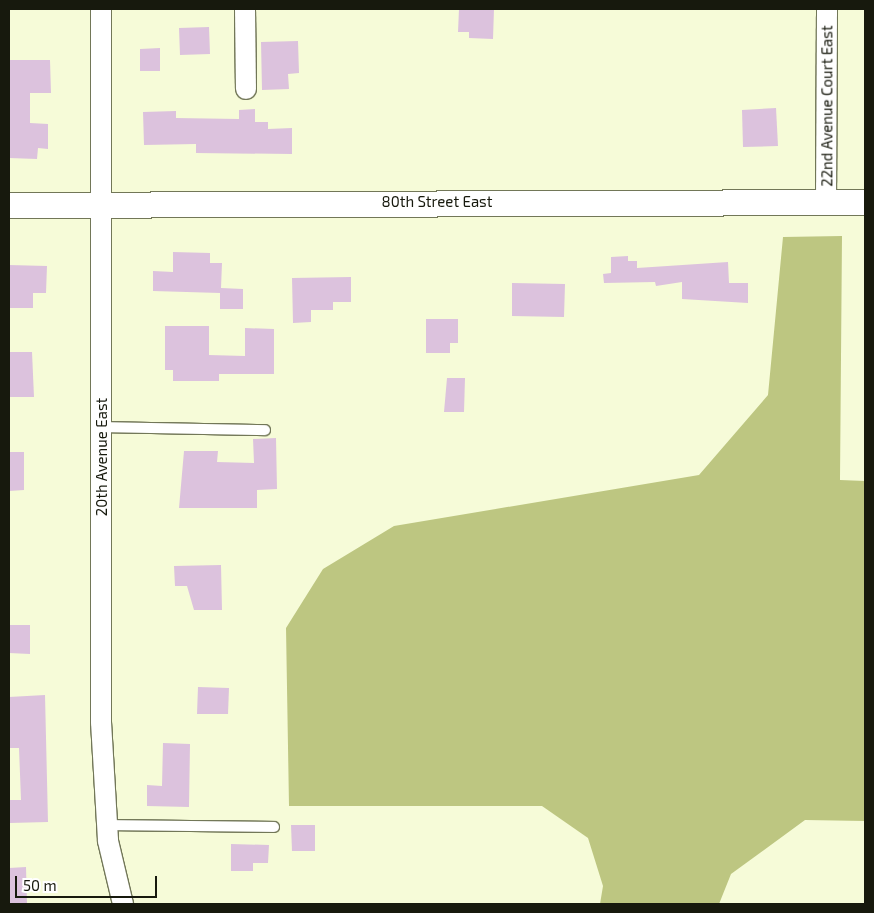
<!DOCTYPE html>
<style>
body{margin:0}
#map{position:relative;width:874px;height:913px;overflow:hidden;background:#f6fbd8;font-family:"Exo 2",sans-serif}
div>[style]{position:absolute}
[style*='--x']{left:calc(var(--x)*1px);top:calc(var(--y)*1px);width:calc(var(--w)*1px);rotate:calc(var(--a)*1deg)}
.forest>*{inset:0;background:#bdc681}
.building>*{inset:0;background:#dcc2dd}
.roads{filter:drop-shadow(1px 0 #727758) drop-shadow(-1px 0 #727758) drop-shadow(0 1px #727758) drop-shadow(0 -1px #727758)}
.service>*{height:10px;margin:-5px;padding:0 5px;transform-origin:5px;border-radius:5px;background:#fff}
.minor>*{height:20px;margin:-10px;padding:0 10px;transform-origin:10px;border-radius:10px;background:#fff}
.tertiary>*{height:25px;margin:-12.5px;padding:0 12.5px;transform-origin:12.5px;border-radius:12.5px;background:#fff}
span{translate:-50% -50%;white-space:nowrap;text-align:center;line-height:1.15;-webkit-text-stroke:4px #fff;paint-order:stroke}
.street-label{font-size:15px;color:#17190d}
.frame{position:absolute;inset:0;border:10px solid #17190d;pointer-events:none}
.scale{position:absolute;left:15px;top:876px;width:142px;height:22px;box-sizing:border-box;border:2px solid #17190d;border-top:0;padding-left:6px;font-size:15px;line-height:18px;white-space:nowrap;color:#17190d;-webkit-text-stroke:4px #fff;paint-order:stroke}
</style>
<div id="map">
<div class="forest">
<div style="clip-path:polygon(842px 236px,840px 480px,865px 481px,865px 821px,805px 820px,731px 874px,719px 904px,600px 904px,603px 886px,588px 838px,542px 806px,289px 806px,286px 628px,323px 569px,394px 526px,699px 475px,768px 395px,783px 237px)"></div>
</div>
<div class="building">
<div style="clip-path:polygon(459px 9px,494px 9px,493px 39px,469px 38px,469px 32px,458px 32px)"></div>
<div style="clip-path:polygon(209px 27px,210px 54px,180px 55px,179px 28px)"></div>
<div style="clip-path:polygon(298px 41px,299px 73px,288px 74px,289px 89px,262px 90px,261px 42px)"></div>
<div style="clip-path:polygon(160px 48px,160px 71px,140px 71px,140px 49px)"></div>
<div style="clip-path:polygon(9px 60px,50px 60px,51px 93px,30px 93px,30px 123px,48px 124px,48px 149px,38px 148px,37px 159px,9px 158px)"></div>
<div style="clip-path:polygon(776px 108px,778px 146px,743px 147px,742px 110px)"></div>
<div style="clip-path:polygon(255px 109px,255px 122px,268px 122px,268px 129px,292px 128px,292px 154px,196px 153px,196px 144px,144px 145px,143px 112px,176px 111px,176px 118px,239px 119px,239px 110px)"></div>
<div style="clip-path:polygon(173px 252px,210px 253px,210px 263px,222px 263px,221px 288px,243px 289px,243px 309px,220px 309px,220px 293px,153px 291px,153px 271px,173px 272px)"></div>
<div style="clip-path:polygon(628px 256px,628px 261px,637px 261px,637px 268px,728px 262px,729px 283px,748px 283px,748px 303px,682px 299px,682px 282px,656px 286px,655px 282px,604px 283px,603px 274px,611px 273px,611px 257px)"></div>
<div style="clip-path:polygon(9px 265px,47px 266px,46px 293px,33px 293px,33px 308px,9px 308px)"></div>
<div style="clip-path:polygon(351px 277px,351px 302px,333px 302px,333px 310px,311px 310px,311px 322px,293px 323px,292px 278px)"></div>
<div style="clip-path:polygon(512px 283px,565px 284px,564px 317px,512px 316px)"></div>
<div style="clip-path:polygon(426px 319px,458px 319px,458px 343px,450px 343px,450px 353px,426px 353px)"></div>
<div style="clip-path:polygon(165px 326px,209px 326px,209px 355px,245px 356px,245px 328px,274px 329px,274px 374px,219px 374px,219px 381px,173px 381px,173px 370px,165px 370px)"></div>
<div style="clip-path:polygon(9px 352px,32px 352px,34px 397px,9px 397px)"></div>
<div style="clip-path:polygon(447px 378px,465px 378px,464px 412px,444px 412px)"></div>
<div style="clip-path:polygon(276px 438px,277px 489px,257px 490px,257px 508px,179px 508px,184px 451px,218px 451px,217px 462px,254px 463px,253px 439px)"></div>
<div style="clip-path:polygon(9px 452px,24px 452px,24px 490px,9px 491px)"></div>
<div style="clip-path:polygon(221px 565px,222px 610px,194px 610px,187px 586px,175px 586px,174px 566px)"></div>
<div style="clip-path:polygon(9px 625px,30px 625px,30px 654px,9px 653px)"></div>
<div style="clip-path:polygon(198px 687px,229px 688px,228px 714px,197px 714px)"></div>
<div style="clip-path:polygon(45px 695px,48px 822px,10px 823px,9px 800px,21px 800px,19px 748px,9px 748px,9px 697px)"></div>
<div style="clip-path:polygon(163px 743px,190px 744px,189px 807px,147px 806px,147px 785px,162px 786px)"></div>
<div style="clip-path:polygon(291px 825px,315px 825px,315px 851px,292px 851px)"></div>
<div style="clip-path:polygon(231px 844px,269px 845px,268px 863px,253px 863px,253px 871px,231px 871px)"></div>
<div style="clip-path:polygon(26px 867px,27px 904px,9px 904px,9px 868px)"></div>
</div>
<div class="roads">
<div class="service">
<div style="--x:103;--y:427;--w:162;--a:1.1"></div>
<div style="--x:107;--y:825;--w:167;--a:0.7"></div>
</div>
<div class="minor">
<div style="--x:101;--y:9;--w:713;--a:90"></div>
<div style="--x:101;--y:722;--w:119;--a:86.6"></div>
<div style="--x:108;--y:841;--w:65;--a:76.6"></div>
<div style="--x:245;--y:9;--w:80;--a:89.3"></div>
<div style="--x:826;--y:202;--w:193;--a:-89.7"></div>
</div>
<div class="tertiary">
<div style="--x:9;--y:205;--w:856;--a:-0.2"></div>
</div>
</div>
<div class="street-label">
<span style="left:827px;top:106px;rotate:-90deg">22nd Avenue Court East</span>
<span style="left:437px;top:202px">80th Street East</span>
<span style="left:102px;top:457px;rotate:-90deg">20th Avenue East</span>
</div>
<div class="frame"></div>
<div class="scale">50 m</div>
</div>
